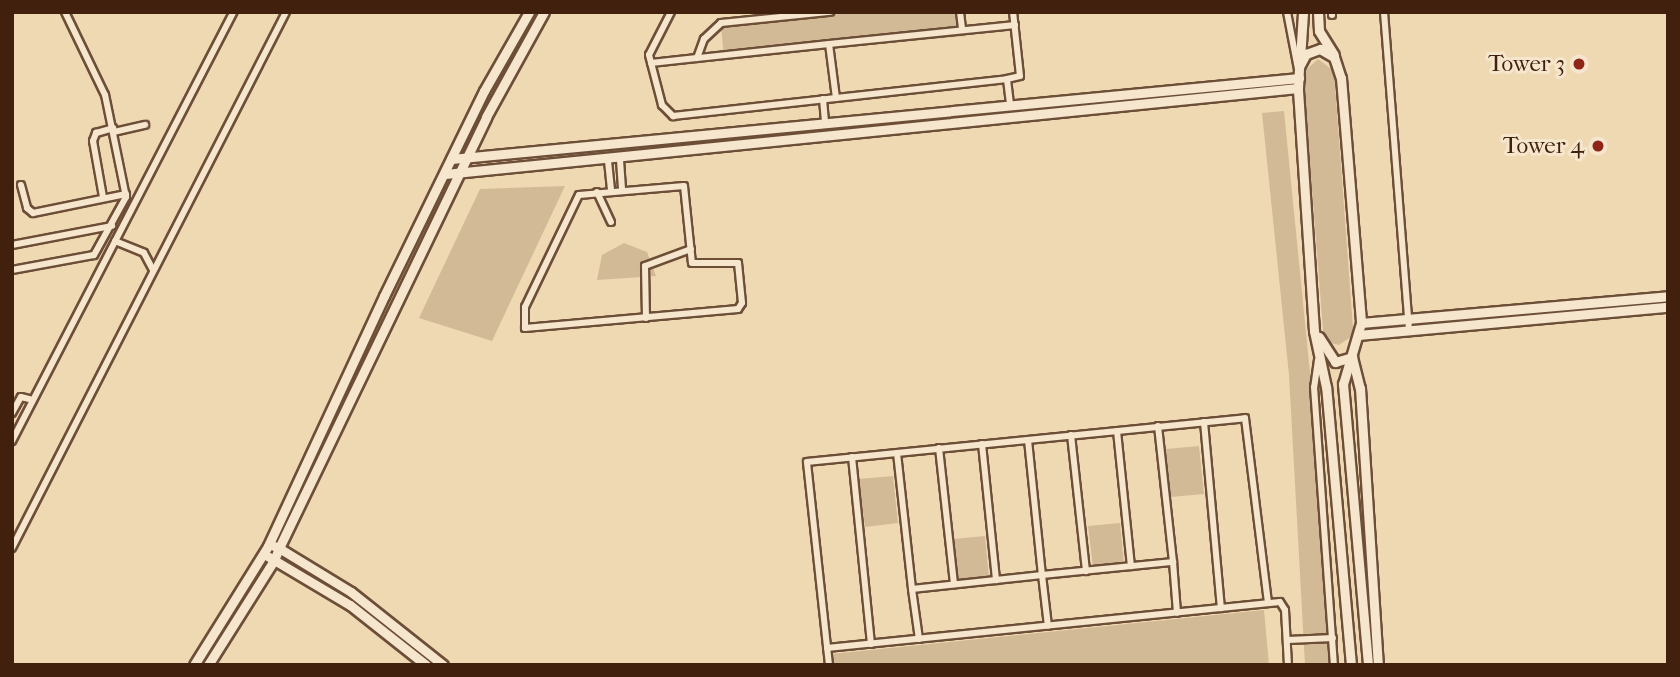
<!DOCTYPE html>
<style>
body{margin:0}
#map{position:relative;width:1680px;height:677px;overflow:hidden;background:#efd9b2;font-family:"IM FELL French Canon",serif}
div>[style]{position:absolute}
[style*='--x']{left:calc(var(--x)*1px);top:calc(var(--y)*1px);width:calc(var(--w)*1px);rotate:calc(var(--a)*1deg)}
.green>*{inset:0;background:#d2ba96}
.roads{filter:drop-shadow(2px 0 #6d4e37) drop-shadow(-2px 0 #6d4e37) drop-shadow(0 2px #6d4e37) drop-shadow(0 -2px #6d4e37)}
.street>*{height:6px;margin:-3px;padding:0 3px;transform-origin:3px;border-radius:3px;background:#f5e6cd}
.secondary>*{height:9px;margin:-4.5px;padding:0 4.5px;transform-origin:4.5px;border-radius:4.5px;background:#f5e6cd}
.dots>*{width:19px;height:19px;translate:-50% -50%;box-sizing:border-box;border:4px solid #f5e6cd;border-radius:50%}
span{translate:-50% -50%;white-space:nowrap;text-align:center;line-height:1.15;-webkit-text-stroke:6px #f5e6cd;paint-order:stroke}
.poi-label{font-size:23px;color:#42200e}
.right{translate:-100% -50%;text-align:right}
.frame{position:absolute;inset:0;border:14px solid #42200e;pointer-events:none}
</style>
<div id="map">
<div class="green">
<div style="clip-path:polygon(862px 12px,964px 12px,966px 36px,724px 58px,721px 25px)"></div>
<div style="clip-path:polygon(1318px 59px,1334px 71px,1353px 328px,1352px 336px,1339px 345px,1331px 343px,1323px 330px,1303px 73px)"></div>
<div style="clip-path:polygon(1284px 111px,1310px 373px,1329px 665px,1305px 665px,1289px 375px,1262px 113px)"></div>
<div style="clip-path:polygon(565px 186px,492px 341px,419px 318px,480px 189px)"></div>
<div style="clip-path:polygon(624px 243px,647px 252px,656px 276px,597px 280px,602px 255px)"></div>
<div style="clip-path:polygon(1199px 446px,1204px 494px,1171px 497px,1166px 449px)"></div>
<div style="clip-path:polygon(893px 476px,898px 523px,865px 527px,859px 479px)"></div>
<div style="clip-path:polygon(1120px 523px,1124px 564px,1093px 567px,1088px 526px)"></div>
<div style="clip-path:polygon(985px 536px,989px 578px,958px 582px,953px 539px)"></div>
<div style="clip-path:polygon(1264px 610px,1269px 665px,832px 665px,831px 654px)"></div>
</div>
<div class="roads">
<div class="street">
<div style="--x:671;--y:12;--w:48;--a:117.1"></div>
<div style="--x:649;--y:55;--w:52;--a:75.4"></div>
<div style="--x:662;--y:105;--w:16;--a:45"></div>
<div style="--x:673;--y:116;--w:164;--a:-6.3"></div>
<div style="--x:836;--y:98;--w:54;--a:-97.4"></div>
<div style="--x:829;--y:44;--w:187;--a:-5.8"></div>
<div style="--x:960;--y:12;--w:16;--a:83"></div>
<div style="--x:1287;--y:12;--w:58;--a:79.1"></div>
<div style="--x:1332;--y:12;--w:3;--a:90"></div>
<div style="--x:1384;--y:12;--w:321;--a:85.5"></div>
<div style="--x:829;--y:44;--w:133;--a:173.9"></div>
<div style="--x:697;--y:58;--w:20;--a:-70"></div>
<div style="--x:704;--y:39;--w:23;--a:-43"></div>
<div style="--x:721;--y:23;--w:110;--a:-5.8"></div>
<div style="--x:651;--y:63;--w:46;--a:-6.2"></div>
<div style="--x:836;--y:98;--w:172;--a:-6.3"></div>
<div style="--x:823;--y:99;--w:24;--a:85"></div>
<div style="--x:1010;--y:104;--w:25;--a:-97"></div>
<div style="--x:1007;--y:79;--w:13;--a:-13"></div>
<div style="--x:1020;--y:76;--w:64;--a:-96.2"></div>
<div style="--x:114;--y:132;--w:32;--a:-13"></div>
<div style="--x:620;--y:160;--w:30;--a:86"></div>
<div style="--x:608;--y:161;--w:30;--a:84"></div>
<div style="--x:21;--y:185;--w:24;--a:75"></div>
<div style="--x:27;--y:208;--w:8;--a:40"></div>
<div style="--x:33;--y:213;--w:95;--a:-11.5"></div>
<div style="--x:684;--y:186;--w:77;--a:84.1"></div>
<div style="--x:692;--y:263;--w:46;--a:0"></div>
<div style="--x:738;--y:263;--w:40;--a:84.3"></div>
<div style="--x:742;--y:303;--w:7;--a:124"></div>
<div style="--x:738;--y:309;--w:214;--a:174.9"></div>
<div style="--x:525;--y:328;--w:21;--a:-90"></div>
<div style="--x:525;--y:307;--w:124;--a:-64.3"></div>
<div style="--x:579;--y:195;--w:105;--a:-4.9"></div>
<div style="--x:597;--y:192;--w:33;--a:65"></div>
<div style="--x:103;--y:197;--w:57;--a:-100.1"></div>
<div style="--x:93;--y:141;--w:9;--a:-69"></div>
<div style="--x:96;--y:133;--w:18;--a:-16"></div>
<div style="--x:115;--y:241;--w:31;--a:22"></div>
<div style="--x:144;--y:253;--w:19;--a:62"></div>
<div style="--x:12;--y:245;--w:102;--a:-10.8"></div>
<div style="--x:12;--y:270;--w:83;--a:-10.4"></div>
<div style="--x:94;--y:255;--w:66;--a:-61.1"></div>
<div style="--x:126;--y:197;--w:104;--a:-101.6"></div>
<div style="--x:105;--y:95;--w:92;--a:-115.7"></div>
<div style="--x:646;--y:318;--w:52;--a:-91.1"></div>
<div style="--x:645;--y:266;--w:49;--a:-20.3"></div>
<div style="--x:1318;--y:360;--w:27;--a:98"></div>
<div style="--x:1314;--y:387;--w:279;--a:85.9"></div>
<div style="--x:12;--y:413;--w:18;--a:-61"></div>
<div style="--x:21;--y:397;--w:12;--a:14"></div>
<div style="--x:1204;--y:422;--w:187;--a:84.8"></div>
<div style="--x:1158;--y:426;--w:137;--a:83.7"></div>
<div style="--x:1117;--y:431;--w:136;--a:84.1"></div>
<div style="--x:1071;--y:435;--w:137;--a:83.7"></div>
<div style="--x:1028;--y:440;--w:136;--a:84.1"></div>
<div style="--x:1042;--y:575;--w:132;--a:-5.7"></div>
<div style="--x:1173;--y:562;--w:51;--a:85.5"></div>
<div style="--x:12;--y:441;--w:483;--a:-62.7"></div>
<div style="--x:982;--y:444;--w:137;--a:84.1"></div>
<div style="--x:939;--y:448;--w:137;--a:83.7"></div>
<div style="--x:897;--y:453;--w:137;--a:83.7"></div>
<div style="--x:852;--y:457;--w:188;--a:84.2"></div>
<div style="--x:12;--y:548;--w:602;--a:-62.92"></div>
<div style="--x:919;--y:639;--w:50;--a:-98"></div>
<div style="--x:912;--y:589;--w:131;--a:-6.1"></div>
<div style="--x:1042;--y:575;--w:51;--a:83.3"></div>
<div style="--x:1288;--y:640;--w:45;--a:-2.5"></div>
<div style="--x:827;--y:648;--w:455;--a:-5.8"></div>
<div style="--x:1280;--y:602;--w:9;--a:58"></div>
<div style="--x:1285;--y:610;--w:55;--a:86.9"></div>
<div style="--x:829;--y:665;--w:204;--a:-96.2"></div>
<div style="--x:807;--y:462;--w:440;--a:-5.7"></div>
<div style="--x:1245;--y:418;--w:186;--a:82.9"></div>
</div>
<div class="secondary">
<div style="--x:1318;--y:12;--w:19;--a:87"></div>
<div style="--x:1319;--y:31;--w:28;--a:58"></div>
<div style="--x:1300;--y:59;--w:47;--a:-86.3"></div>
<div style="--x:451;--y:159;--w:852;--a:-5.46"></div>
<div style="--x:445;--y:174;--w:857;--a:-5.76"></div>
<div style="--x:1361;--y:323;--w:308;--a:-5"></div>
<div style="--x:1358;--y:335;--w:311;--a:-5.2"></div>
<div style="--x:1319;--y:337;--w:30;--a:57"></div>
<div style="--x:1335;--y:362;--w:18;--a:-16"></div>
<div style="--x:1352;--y:357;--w:32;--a:76"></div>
<div style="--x:1360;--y:388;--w:278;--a:86.3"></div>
<div style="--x:264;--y:554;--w:100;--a:30.7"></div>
<div style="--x:350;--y:605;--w:97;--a:38.3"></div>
<div style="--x:194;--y:665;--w:140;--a:-58.1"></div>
<div style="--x:268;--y:546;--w:276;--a:-65.1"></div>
<div style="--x:384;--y:296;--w:228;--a:-64"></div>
<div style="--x:484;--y:91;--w:91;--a:-60.3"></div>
<div style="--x:208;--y:665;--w:124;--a:-57.8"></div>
<div style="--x:274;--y:560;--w:13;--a:-67"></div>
<div style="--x:279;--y:548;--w:5;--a:-158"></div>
<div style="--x:443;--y:665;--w:117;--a:-141.6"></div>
<div style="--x:351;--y:592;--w:84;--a:-148.6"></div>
<div style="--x:279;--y:548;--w:478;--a:-64.3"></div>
<div style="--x:486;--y:117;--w:120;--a:-61.1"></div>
<div style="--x:1351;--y:665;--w:279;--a:-95.1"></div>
<div style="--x:1326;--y:387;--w:57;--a:-102.1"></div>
<div style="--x:1314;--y:331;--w:244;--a:-93.8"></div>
<div style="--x:1298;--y:88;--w:21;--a:-87"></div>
<div style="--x:1299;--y:67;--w:15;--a:-62"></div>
<div style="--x:1306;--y:54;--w:15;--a:-20"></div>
<div style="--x:1320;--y:49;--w:16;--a:30"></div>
<div style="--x:1334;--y:57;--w:22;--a:72"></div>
<div style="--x:1341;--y:78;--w:246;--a:85.3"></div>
<div style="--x:1361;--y:323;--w:64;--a:106.4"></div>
<div style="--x:1343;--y:384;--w:282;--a:84.9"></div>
</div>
</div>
<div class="dots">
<div style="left:1579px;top:64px;background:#8f2418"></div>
<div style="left:1598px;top:146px;background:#8f2418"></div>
</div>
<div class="poi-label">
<span class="right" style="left:1565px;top:64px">Tower 3</span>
<span class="right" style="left:1584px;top:146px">Tower 4</span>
</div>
<div class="frame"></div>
</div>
